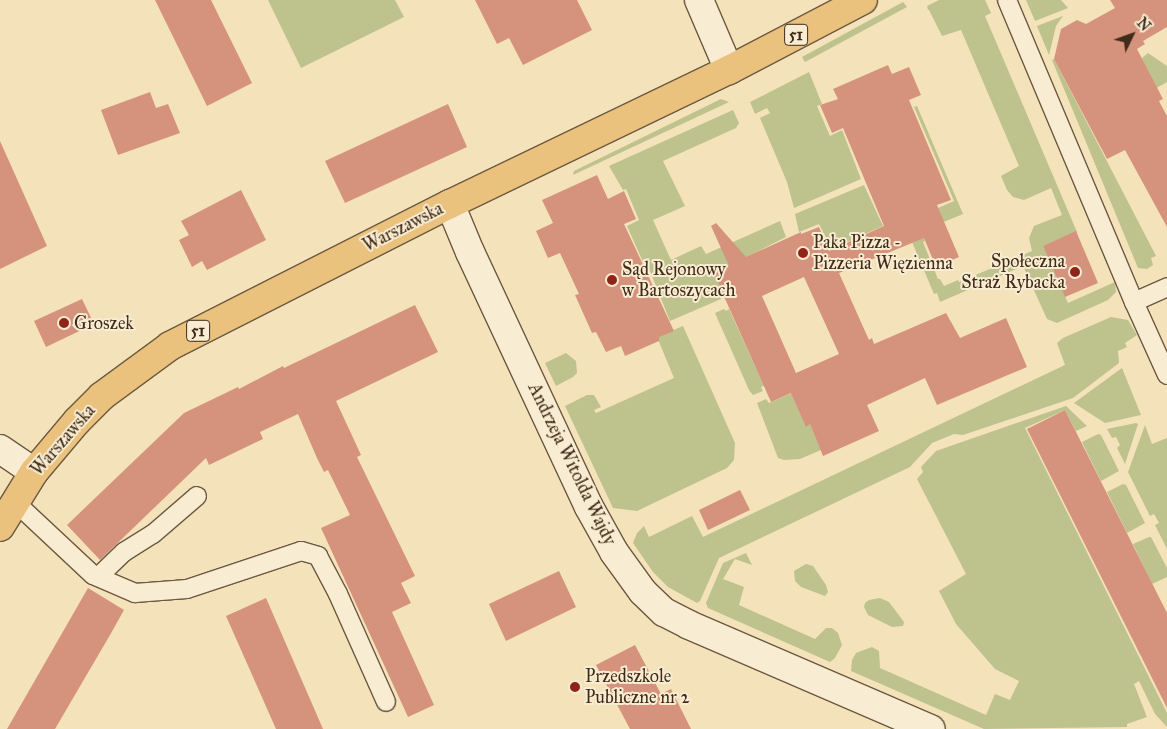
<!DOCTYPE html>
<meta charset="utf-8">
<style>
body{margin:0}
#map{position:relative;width:1167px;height:729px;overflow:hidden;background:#f4e2ba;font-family:"IM FELL Great Primer",serif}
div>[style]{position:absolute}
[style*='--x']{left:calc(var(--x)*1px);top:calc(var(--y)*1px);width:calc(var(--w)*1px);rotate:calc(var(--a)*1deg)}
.green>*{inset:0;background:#bec28d}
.building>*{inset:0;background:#d5937e}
.roads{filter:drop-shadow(1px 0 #6c5940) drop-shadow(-1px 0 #6c5940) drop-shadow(0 1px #6c5940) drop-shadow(0 -1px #6c5940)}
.service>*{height:18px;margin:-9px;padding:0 9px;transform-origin:9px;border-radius:9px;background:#f8ecd2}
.minor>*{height:28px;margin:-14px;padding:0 14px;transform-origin:14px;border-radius:14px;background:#f8ecd2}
.tertiary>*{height:28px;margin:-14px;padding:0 14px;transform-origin:14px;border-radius:14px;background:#f8ecd2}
.primary>*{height:28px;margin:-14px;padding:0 14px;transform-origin:14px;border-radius:14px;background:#eac17d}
.dots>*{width:14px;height:14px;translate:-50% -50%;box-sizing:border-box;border:2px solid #f8ecd2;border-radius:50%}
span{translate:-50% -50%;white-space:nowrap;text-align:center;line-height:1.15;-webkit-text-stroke:4px #f8ecd2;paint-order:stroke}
.shield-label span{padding:1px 4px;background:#f8ecd2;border:1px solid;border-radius:4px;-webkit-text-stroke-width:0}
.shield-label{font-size:16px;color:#3f2b18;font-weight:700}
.street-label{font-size:18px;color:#3f2b18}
.poi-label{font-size:18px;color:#3f2b18}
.left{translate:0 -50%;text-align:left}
.right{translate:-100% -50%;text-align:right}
.north{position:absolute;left:1107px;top:10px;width:50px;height:50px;-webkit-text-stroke:4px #f8ecd2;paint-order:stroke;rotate:48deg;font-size:14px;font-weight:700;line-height:20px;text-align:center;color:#3f2b18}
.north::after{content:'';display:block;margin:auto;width:18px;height:22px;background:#3f2b18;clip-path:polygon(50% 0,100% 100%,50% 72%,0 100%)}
</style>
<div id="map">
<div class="green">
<div style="clip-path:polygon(268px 0,395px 0,404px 17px,301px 68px)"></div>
<div style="clip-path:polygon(939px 0,985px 0,991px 13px,985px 16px,1077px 232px,1077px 234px,1075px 232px,1043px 246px,1068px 303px,1115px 282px,1116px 292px,1108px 300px,1057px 323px,1047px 319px,1023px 266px,940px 302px,937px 293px,934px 294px,907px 230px,941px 216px,938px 208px,954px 201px,914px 107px,917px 106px,963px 214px,922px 231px,925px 241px,923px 242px,938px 279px,940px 279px,944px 286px,958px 280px,959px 282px,1032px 251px,1029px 238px,1034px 226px,1062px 215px,1051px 188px,1024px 200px,1013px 197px,1007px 190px,1001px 176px,1019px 166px,961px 30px,942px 36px,929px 10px,928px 10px,927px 6px)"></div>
<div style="clip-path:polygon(1026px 0,1061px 0,1068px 8px,1035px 21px)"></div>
<div style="clip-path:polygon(903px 2px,907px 7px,805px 62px,802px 57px)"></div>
<div style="clip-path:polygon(1063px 16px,1056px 26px,1049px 55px,1037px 26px)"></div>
<div style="clip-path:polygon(1148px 53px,1167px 66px,1167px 82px,1153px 90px,1142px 58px)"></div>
<div style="clip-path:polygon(1054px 59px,1156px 256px,1151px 258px,1153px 265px,1147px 269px,1138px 268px,1052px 60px)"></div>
<div style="clip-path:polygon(809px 72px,822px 104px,817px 106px,830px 136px,842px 130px,861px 179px,794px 208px,787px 182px,760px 118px,770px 113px,767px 108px,755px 114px,750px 102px)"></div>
<div style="clip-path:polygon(721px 99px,729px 102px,573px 175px,574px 171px)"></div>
<div style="clip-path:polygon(733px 110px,739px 123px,736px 128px,663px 161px,685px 206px,653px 220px,671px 260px,701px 246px,706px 254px,780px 221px,786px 237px,714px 274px,723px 295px,720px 296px,721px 299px,670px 321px,646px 261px,643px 262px,627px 226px,639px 220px,626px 189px,623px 190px,609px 166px)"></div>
<div style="clip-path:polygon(864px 185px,883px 226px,832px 249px,819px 224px,799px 232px,795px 214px)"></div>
<div style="clip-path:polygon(724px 309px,726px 311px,729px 309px,764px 386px,761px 387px,763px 391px,753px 395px,749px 390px,715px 313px)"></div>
<div style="clip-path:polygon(1111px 317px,1128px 320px,1137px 335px,1125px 343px,1127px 347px,1118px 351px,1119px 363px,1073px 398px,963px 435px,954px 434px,932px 443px,910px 467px,719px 558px,700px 601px,697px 603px,668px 587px,653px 572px,633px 543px,637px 533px,644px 526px,649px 537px,692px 516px,703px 537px,1065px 365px,1057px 343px,1063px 338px)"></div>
<div style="clip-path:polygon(683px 326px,735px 443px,734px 460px,727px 468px,637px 511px,613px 508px,565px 406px,587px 395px,594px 395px,601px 407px,594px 410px,596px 413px,674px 378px,657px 337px)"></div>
<div style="clip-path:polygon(566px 353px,576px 361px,577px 373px,573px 377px,556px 386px,545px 363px)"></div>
<div style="clip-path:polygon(1122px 368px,1141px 415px,1105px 423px,1074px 403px)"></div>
<div style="clip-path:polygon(799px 390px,806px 426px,810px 424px,821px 450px,800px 459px,784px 460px,778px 458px,757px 403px,766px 399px,769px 403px)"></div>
<div style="clip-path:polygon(1066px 406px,1087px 426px,1076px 431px,1065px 410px,1025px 428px,1167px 713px,1167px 727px,1155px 714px,1139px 681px,1134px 684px,1147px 717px,1127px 724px,1127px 727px,984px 729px,851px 671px,852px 660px,856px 653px,872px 647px,879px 651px,880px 668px,986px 715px,995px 694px,1010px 700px,1019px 681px,995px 669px,956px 624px,939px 591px,966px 574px,917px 479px,923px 472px,921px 467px,936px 451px)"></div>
<div style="clip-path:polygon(1136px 423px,1138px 424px,1125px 464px,1117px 448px,1120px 445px,1116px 437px,1112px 438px,1107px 429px)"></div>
<div style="clip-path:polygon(1145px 425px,1152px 444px,1167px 438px,1167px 549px,1155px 525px,1159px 523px,1154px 514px,1150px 516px,1128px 472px)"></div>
<div style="clip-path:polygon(1098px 434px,1101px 435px,1119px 471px,1101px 481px,1082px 442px)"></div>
<div style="clip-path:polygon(1123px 484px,1126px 485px,1145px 523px,1127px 533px,1107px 492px)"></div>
<div style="clip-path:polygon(1149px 537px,1151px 537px,1167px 568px,1167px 577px,1152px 584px,1133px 544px)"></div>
<div style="clip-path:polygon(746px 553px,752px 565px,735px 559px,723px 579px,744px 587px,739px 605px,815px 639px,826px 628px,832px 628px,838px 633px,842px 645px,835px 658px,830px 662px,708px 608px,706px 603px,723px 563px)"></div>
<div style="clip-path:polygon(806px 564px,813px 566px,826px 585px,828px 592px,825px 596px,801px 587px,795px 581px,794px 571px)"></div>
<div style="clip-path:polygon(880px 598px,889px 602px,904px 622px,903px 626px,892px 627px,868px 615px,864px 607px,865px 603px,869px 600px)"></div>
</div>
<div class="building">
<div style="clip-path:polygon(155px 0,211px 0,252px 83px,207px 106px)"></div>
<div style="clip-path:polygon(475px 0,577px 0,592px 30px,523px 65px,509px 38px,497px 44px)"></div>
<div style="clip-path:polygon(1110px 0,1167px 0,1167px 27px,1143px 41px,1145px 44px,1137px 49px,1163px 99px,1159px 101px,1167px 116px,1167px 227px,1125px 150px,1107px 159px,1054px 59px,1061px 29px,1077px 20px,1086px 24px,1115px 8px)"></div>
<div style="clip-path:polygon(evenodd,888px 65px,892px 74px,909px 67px,921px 95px,909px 100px,951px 200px,937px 205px,959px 257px,936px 267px,924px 238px,839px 273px,869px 340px,872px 338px,874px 344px,946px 313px,960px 338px,1006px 318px,1027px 367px,937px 405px,925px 378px,867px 405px,879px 431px,823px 456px,810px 424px,806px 427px,791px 393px,771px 402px,714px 274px,729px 266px,711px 226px,716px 223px,746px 257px,801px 232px,801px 234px,819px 227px,829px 251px,884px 226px,843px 128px,832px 133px,820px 105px,838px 99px,833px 89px,888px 65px,804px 277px,839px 354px,796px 373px,762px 296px,804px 277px)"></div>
<div style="clip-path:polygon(150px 92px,156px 108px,168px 104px,180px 133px,118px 155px,101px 110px)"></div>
<div style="clip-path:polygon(448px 104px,467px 147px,345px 203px,325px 161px)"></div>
<div style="clip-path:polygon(0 141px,47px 246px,0 269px)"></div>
<div style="clip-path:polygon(597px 175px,608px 199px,624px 191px,636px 219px,624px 224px,674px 331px,659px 337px,659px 341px,625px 356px,621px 346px,606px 352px,596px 332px,592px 333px,575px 295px,579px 294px,560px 253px,548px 258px,536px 231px,553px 223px,542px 200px)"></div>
<div style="clip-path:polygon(241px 190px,266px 240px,207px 270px,202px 261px,192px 267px,179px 240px,189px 235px,181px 221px)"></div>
<div style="clip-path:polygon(1076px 231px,1098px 283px,1065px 297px,1043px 246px)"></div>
<div style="clip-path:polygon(82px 299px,94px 324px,46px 347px,34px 321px)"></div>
<div style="clip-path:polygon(415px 305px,438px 352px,336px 401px,361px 455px,357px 457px,415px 576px,401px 583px,411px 603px,392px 612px,434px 705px,408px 717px,321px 528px,350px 515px,328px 470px,324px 472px,317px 458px,298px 414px,260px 432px,263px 439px,209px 465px,206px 458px,100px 560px,67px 525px,184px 413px,238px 387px,239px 389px,283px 366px,284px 368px)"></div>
<div style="clip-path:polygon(1065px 410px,1167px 613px,1167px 708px,1027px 429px)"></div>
<div style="clip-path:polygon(740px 490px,750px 510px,708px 530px,699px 510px)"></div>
<div style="clip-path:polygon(559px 571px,576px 607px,506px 641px,489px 604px)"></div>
<div style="clip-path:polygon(88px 588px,124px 610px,110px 635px,55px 729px,7px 729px)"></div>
<div style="clip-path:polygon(266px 598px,323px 729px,276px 729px,226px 616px)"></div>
<div style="clip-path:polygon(635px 645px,661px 694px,671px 689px,691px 729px,630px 729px,596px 665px)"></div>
</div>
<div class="roads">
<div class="service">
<div style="--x:1007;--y:0;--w:328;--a:67.2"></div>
<div style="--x:1134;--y:302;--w:80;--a:65.7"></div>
<div style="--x:1134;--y:302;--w:36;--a:-24"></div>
<div style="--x:15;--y:502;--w:107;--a:43.1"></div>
<div style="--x:93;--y:575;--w:46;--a:23.2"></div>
<div style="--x:135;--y:593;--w:52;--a:-4.4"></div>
<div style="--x:187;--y:589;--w:120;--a:-18.4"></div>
<div style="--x:301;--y:551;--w:18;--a:16"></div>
<div style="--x:318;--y:556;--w:43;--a:62.2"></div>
<div style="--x:338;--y:594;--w:118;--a:66"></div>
<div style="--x:98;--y:577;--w:36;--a:-44"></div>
<div style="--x:124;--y:552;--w:34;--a:-32"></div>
<div style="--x:153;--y:534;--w:58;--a:-40.8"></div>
</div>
<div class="minor">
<div style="--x:699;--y:0;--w:76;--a:66.8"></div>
<div style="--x:0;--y:449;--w:41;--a:34.1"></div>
</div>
<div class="tertiary">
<div style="--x:450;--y:204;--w:52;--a:67.4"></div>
<div style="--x:470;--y:252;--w:281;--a:65"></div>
<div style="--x:589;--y:507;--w:51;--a:60.9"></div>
<div style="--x:614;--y:552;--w:49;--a:54.1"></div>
<div style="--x:643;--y:592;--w:29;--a:44"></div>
<div style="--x:664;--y:612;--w:28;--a:27"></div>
<div style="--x:689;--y:625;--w:263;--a:23.3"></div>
</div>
<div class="primary">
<div style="--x:0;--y:527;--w:65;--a:-58.3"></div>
<div style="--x:34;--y:472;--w:67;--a:-49.9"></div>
<div style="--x:77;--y:421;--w:35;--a:-45"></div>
<div style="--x:102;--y:396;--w:84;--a:-36.3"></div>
<div style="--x:170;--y:346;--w:314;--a:-26.9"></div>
<div style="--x:450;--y:204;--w:310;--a:-25.7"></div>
<div style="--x:729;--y:70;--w:151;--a:-27.6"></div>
</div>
</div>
<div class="dots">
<div style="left:803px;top:253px;background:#8f2418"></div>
<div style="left:1075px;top:272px;background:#8f2418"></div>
<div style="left:612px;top:280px;background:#8f2418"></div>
<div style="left:64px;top:323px;background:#8f2418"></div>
<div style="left:575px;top:687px;background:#8f2418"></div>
</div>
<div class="shield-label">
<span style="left:796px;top:35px">51</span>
<span style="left:198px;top:331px">51</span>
</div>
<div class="street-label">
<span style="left:403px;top:227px;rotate:-27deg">Warszawska</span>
<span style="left:63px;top:440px;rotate:-49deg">Warszawska</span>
<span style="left:572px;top:464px;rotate:64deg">Andrzeja Witolda Wajdy</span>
</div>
<div class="poi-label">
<span class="left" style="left:813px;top:253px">Paka Pizza -<br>Pizzeria Więzienna</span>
<span class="right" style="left:1065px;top:272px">Społeczna<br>Straż Rybacka</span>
<span class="left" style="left:622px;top:280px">Sąd Rejonowy<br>w Bartoszycach</span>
<span class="left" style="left:74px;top:323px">Groszek</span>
<span class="left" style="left:585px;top:687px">Przedszkole<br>Publiczne nr 2</span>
</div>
<div class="north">N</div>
</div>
